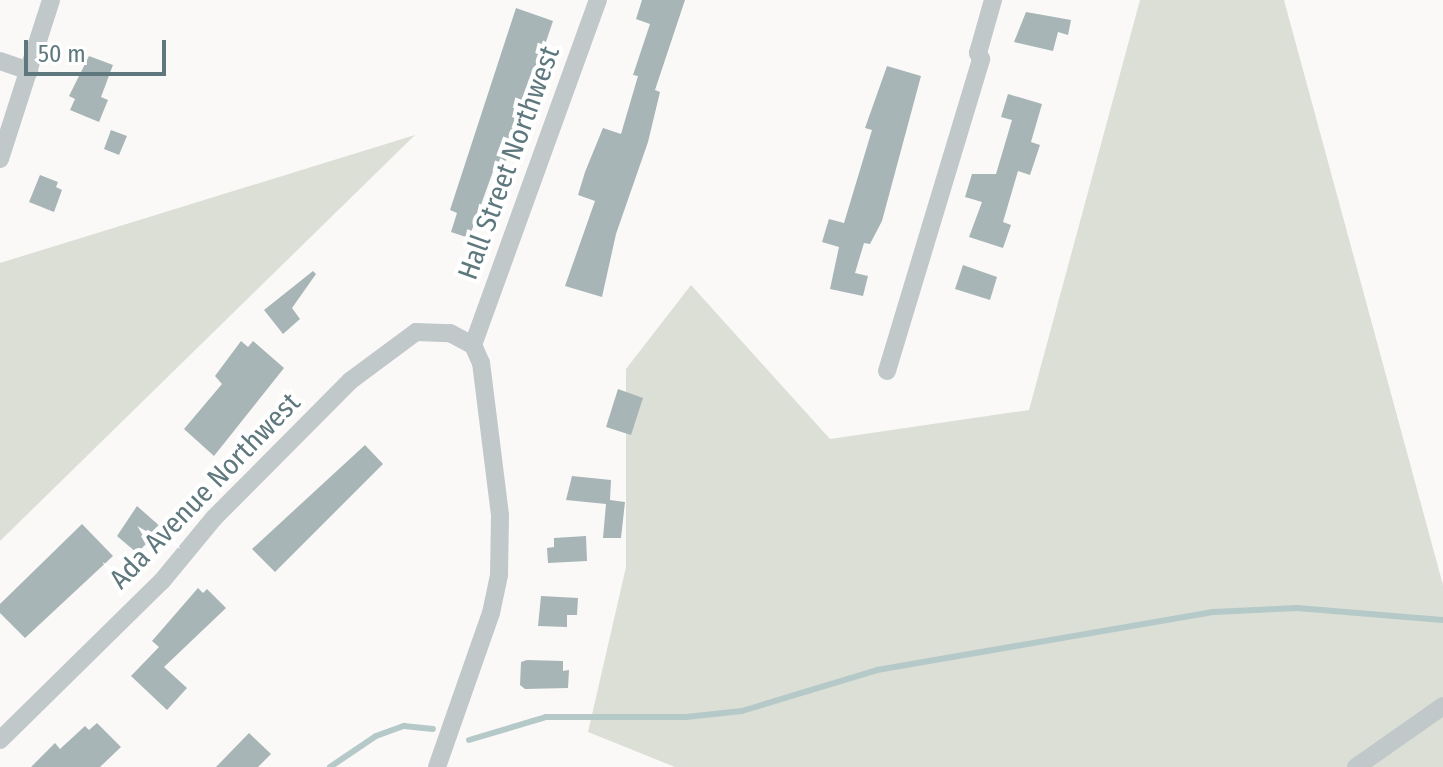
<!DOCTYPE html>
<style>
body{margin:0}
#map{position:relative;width:1443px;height:767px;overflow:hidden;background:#faf9f7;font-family:"Fira Sans Condensed",sans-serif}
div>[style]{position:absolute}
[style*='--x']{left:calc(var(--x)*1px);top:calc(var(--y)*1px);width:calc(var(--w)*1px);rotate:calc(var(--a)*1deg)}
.green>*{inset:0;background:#dbdfd6}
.stream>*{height:6px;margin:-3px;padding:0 3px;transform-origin:3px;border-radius:3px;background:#b6c9c9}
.building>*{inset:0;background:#a7b5b7}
.minor>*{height:18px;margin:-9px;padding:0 9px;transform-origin:9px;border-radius:9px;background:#c0c8ca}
span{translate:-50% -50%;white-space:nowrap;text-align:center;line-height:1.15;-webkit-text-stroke:8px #fff;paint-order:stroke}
.street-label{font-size:28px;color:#5e787e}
.scale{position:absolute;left:24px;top:40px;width:142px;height:36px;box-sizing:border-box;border:4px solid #5e787e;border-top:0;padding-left:10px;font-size:24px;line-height:28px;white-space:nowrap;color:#5e787e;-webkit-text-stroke:6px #fff;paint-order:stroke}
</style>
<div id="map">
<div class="green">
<div style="clip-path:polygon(1140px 0,1284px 0,1443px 585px,1443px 767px,675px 767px,588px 732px,626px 567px,626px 369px,691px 285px,830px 439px,1029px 410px)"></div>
<div style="clip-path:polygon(415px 135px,0 541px,0 263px)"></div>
</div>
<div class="stream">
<div style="--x:469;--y:740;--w:80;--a:-16.6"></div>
<div style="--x:546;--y:717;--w:140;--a:0"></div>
<div style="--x:686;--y:717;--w:56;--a:-6.1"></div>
<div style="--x:742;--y:711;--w:141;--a:-16.9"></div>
<div style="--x:877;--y:670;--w:341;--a:-9.8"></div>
<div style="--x:1213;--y:612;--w:84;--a:-2.7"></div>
<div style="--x:1297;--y:608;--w:146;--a:4.7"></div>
<div style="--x:330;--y:767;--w:55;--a:-34"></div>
<div style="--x:376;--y:736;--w:30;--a:-20"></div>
<div style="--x:404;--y:726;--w:29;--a:6"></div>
</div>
<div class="building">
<div style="clip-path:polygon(642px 0,685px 0,655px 90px,660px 92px,648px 142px,616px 234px,602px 297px,565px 286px,595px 201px,578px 195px,585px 172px,603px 128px,621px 134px,638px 76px,633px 75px,650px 24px,636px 19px)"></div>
<div style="clip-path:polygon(516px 8px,553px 21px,504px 166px,496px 163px,469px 238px,451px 232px,457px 213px,450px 210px)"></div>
<div style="clip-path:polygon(1026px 12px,1071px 20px,1068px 35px,1058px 32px,1053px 51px,1014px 42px)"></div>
<div style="clip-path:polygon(89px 56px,113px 65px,101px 97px,108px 100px,99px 122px,70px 110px,75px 99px,69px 96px)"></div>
<div style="clip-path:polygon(887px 66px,921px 76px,882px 221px,870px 244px,864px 243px,855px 273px,868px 276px,863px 296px,830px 289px,839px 247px,822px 242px,829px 219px,844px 223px,872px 130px,865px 128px)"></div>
<div style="clip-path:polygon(1008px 94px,1042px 104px,1031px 142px,1040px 145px,1030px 175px,1018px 171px,1003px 222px,1011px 225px,1003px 248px,969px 237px,982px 202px,965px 197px,972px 174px,996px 174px,1012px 120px,1001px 117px)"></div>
<div style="clip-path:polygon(111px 130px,127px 136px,119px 155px,104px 149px)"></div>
<div style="clip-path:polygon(40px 175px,58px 182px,56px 187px,62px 190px,54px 212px,29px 202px)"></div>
<div style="clip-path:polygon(963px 265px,997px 277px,990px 300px,955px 289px)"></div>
<div style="clip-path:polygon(313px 271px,316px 274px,292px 308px,300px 319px,283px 334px,264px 310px)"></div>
<div style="clip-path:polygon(241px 341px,248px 347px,253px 341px,284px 368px,214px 456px,184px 429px,222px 384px,215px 376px)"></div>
<div style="clip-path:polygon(618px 389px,643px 398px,631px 435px,606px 427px)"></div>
<div style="clip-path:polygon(365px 445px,383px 464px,275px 572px,252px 549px)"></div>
<div style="clip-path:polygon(572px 476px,611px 480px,610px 500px,625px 502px,621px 538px,603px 538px,606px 504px,566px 500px)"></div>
<div style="clip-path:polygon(137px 506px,162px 528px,137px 553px,117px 536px)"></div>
<div style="clip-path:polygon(82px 524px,113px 556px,25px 638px,0 613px,0 604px)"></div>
<div style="clip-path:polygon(586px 536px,587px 561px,548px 563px,547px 548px,554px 547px,554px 538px)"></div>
<div style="clip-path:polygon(198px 588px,203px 593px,207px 589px,226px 608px,164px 667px,187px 688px,167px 710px,131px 676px,159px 647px,152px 641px)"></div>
<div style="clip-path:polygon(541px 596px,578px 598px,577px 615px,567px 615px,567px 627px,538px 626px)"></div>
<div style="clip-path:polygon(527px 660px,563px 661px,563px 671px,569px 670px,568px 688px,525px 689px,520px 685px,521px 662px)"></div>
<div style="clip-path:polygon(97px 723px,121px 747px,100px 767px,31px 767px,55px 743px,60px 749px,85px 726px,89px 730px)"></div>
<div style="clip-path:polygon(249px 733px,271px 754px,258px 767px,216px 767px)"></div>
</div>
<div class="minor">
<div style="--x:0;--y:61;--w:31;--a:19"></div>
<div style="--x:0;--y:159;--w:167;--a:-72.2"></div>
<div style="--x:473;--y:345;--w:367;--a:-70.1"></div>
<div style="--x:887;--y:371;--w:326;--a:-73.2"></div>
<div style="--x:981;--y:59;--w:7;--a:-117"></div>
<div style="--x:978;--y:53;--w:55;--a:-74.2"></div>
<div style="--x:0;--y:740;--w:227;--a:-44.5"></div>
<div style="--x:162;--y:581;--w:82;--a:-50.5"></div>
<div style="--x:214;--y:518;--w:193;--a:-45.2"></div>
<div style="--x:350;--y:381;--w:82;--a:-36.6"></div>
<div style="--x:416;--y:332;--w:34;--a:2"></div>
<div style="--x:450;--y:333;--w:26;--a:28"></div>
<div style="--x:437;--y:767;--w:163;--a:-70.7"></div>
<div style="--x:491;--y:613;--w:40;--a:-78"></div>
<div style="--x:499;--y:574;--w:59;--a:-89"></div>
<div style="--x:500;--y:515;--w:153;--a:-97.1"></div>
<div style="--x:481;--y:363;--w:20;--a:-114"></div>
<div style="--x:1356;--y:767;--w:106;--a:-35"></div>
</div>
<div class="street-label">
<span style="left:509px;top:163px;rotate:-70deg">Hall Street Northwest</span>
<span style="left:205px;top:491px;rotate:-46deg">Ada Avenue Northwest</span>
</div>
<div class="scale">50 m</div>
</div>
